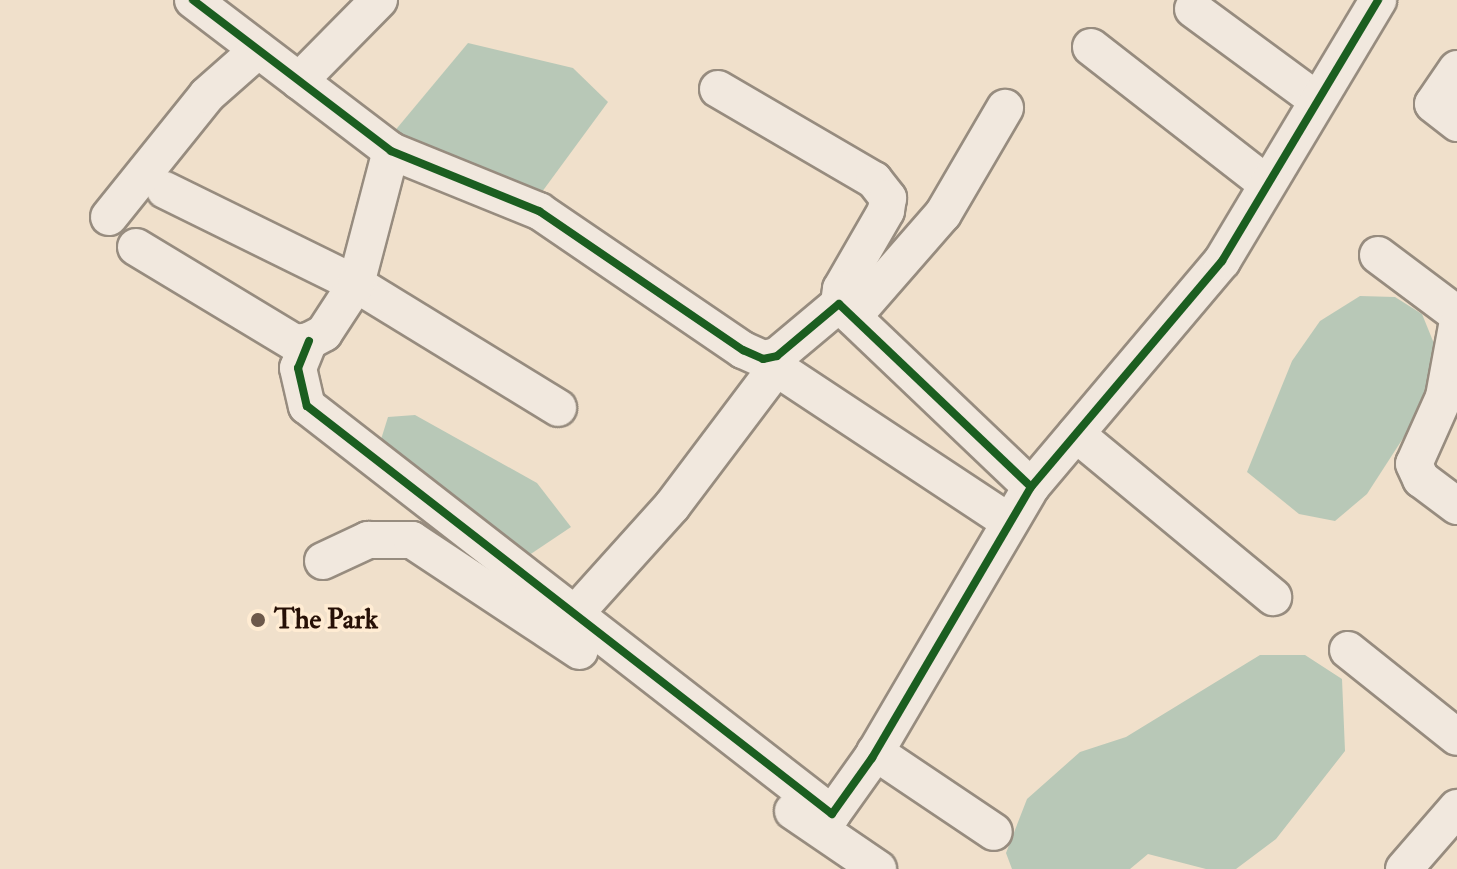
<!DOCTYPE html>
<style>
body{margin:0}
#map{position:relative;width:1457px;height:869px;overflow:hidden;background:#f0e0cb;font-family:"IM FELL Double Pica",serif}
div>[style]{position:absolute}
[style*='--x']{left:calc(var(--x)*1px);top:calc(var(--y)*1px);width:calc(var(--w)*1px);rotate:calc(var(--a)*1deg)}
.water>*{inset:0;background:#b8c8b7}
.roads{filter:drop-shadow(2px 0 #978c7f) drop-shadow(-2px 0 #978c7f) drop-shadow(0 2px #978c7f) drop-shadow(0 -2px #978c7f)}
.minor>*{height:36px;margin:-18px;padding:0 18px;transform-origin:18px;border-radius:18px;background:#f1e8de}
.cycleway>*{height:8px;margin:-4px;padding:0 4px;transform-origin:4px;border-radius:4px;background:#1b5e20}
.dots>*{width:22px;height:22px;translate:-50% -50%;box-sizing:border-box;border:4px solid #ffecd3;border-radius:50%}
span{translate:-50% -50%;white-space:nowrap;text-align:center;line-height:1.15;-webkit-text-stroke:7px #ffecd3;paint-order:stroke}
.poi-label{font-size:28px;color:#261006;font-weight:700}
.left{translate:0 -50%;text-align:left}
</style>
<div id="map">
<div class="water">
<div style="clip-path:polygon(468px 43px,573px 68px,608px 102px,539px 196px,393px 133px)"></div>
<div style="clip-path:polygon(1360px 296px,1395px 297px,1422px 314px,1435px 346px,1431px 395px,1367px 494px,1335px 521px,1299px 514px,1247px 472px,1292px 361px,1320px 321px)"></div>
<div style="clip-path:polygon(415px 415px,537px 483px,571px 527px,507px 570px,372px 468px,388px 417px)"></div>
<div style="clip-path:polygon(1260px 655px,1305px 655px,1342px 679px,1345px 751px,1276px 839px,1236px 869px,1206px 869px,1148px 854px,1130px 869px,1012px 869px,1006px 853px,1027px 799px,1080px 752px,1126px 737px)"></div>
</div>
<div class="roads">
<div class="minor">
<div style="--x:193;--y:0;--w:249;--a:37.3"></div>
<div style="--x:391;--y:151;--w:160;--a:22.1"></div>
<div style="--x:539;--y:211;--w:247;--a:34.3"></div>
<div style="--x:743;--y:350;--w:22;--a:24"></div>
<div style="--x:763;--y:359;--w:14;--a:-12"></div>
<div style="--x:777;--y:356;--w:81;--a:-40"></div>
<div style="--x:839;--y:304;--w:265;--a:43.6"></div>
<div style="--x:1193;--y:9;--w:154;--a:36.3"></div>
<div style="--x:1091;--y:47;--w:223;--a:37.9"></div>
<div style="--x:1457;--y:69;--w:42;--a:124.4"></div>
<div style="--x:1433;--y:104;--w:31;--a:38"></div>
<div style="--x:299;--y:81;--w:114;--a:-45.4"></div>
<div style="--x:718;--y:89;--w:181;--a:30.3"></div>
<div style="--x:874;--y:180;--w:23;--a:52"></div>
<div style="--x:888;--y:198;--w:13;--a:99"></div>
<div style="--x:886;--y:211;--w:90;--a:120"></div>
<div style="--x:841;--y:289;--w:15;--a:98"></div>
<div style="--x:165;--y:190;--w:213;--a:26.2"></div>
<div style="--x:356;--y:284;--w:237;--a:31.5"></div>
<div style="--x:109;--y:217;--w:156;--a:-51.2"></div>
<div style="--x:207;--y:95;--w:68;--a:-41.4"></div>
<div style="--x:136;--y:247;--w:186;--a:31.1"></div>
<div style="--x:295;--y:343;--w:14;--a:-8"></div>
<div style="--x:309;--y:341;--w:17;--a:-28"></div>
<div style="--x:324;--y:333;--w:59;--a:-56.9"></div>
<div style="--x:356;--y:284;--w:138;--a:-75.3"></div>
<div style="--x:1378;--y:255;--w:99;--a:36.8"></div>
<div style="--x:853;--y:317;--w:137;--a:-48.9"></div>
<div style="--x:943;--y:214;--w:123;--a:-59.7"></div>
<div style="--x:1457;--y:326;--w:72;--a:100.4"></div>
<div style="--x:1444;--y:397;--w:73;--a:114.1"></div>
<div style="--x:1414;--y:464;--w:17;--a:65"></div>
<div style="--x:1421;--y:479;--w:45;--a:36.9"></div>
<div style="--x:309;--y:341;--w:29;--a:112"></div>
<div style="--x:298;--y:368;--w:39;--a:77"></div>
<div style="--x:307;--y:406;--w:665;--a:37.85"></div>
<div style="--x:832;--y:814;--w:69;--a:-54.5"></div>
<div style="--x:872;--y:758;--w:314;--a:-59.6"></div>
<div style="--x:1031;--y:487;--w:296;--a:-49.8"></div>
<div style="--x:1222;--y:261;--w:304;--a:-59.1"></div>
<div style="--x:763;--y:359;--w:295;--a:33.5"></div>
<div style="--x:1076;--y:434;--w:256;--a:39.6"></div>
<div style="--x:323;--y:561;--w:50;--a:-25"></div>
<div style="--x:368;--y:540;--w:44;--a:0"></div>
<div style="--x:412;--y:540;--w:201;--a:33.5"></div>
<div style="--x:573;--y:616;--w:148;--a:-48"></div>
<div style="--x:672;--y:506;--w:173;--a:-53"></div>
<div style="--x:1348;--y:650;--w:139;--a:38.6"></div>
<div style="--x:875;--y:752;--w:143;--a:33.9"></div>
<div style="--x:793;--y:811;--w:103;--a:34.3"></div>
<div style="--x:1404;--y:869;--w:81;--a:-49"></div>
</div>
</div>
<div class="cycleway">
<div style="--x:193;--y:0;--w:249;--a:37.3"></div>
<div style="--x:391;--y:151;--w:160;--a:22.1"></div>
<div style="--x:539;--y:211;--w:247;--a:34.3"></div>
<div style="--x:743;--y:350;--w:22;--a:24"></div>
<div style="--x:763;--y:359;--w:14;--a:-12"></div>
<div style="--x:777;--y:356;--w:81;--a:-40"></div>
<div style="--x:839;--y:304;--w:265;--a:43.6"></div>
<div style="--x:309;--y:341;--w:29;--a:112"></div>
<div style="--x:298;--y:368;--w:39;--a:77"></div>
<div style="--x:307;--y:406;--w:665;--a:37.85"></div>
<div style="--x:832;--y:814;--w:69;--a:-54.5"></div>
<div style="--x:872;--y:758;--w:314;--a:-59.6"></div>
<div style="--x:1031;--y:487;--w:296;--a:-49.8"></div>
<div style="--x:1222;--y:261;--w:304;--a:-59.1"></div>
</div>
<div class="dots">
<div style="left:258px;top:620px;background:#6d594b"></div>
</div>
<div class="poi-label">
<span class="left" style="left:274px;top:620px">The Park</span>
</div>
</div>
